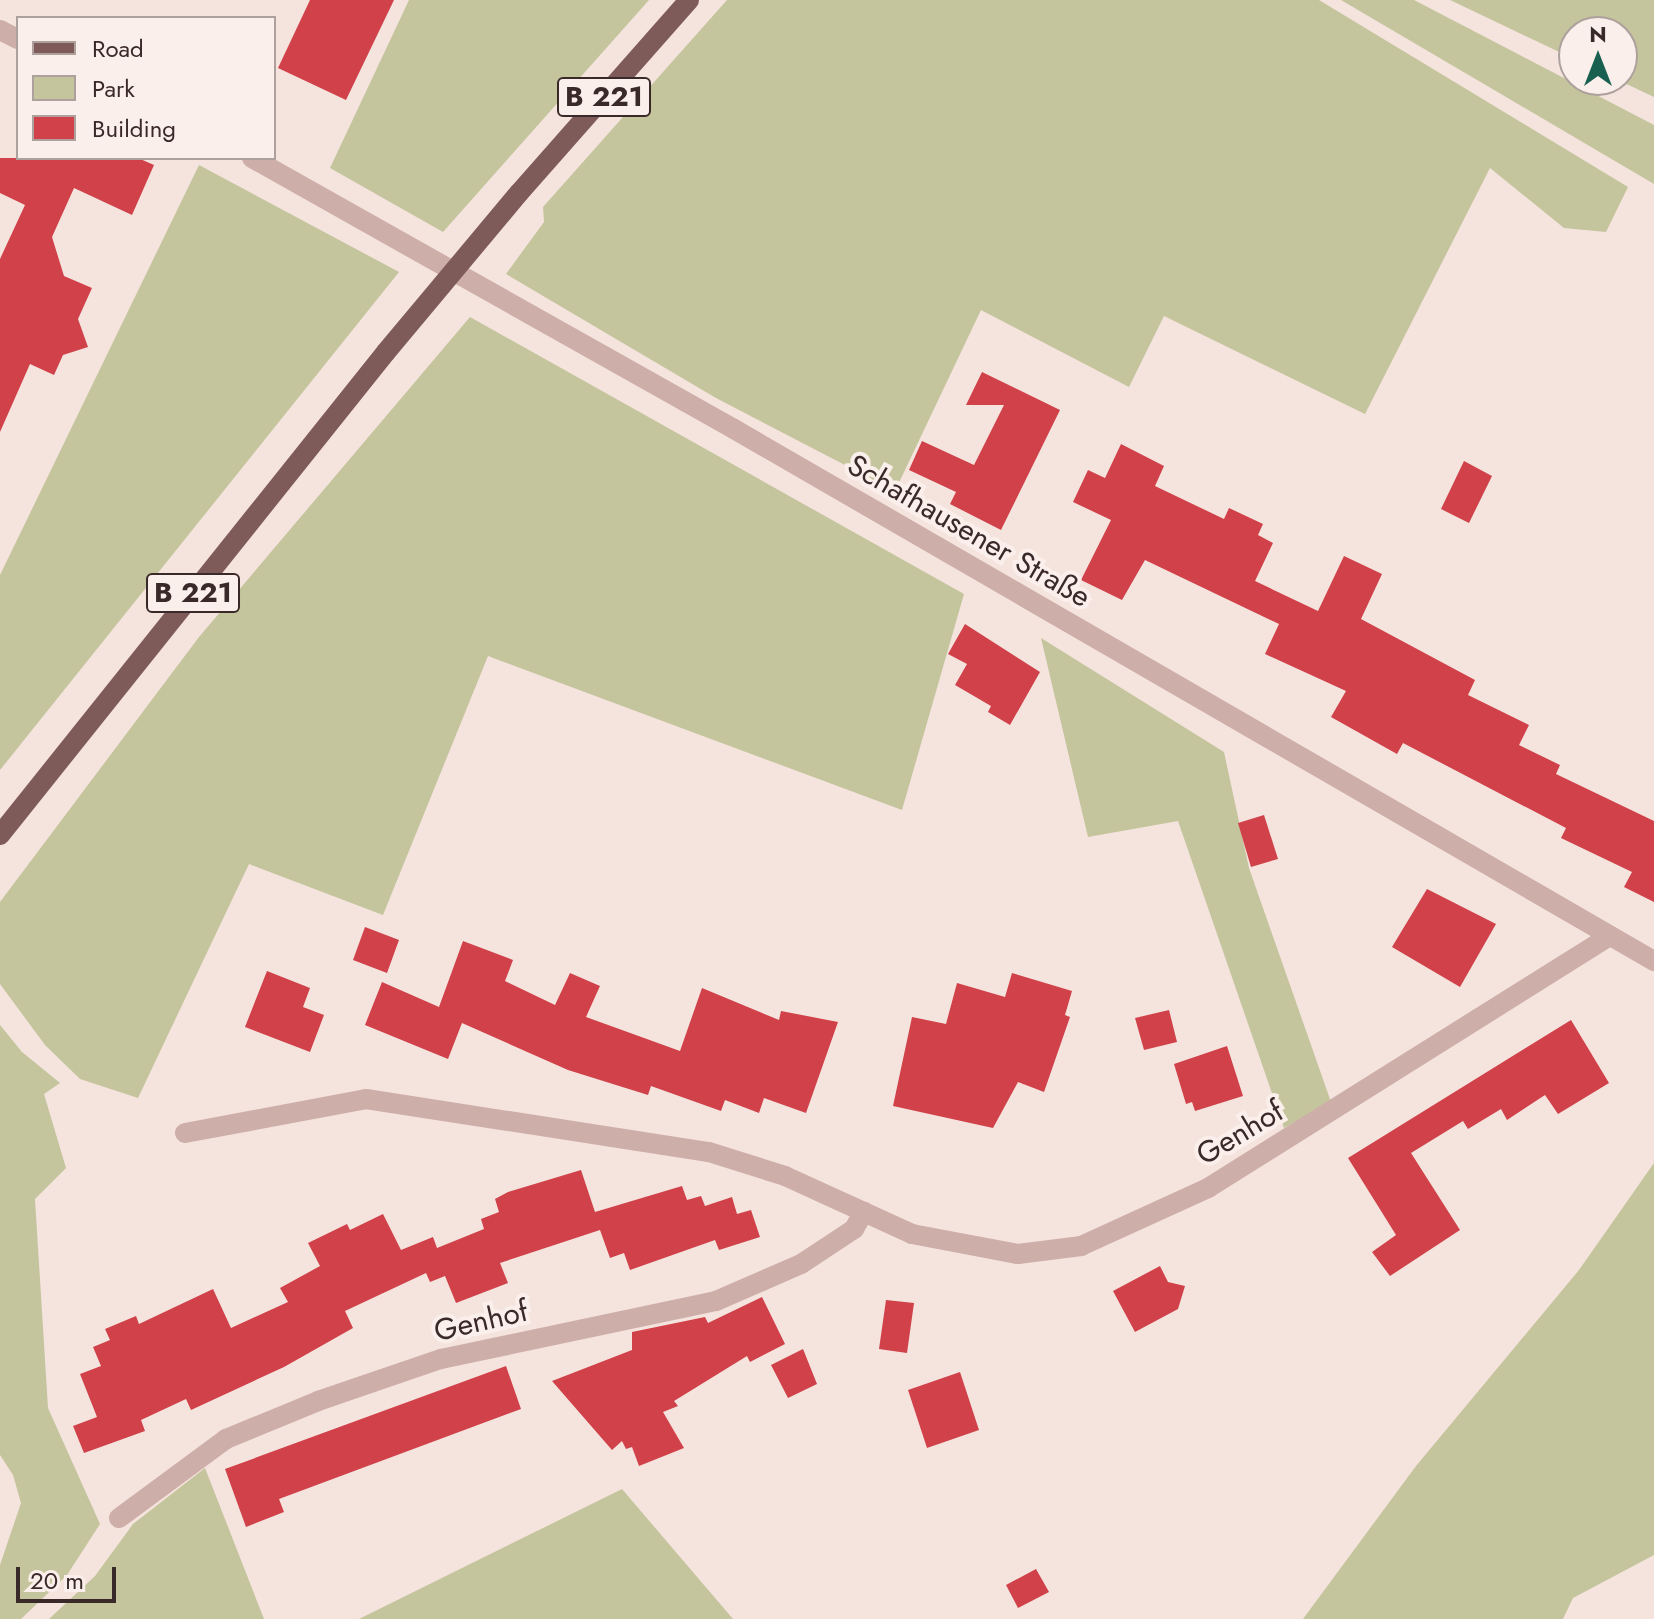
<!DOCTYPE html>
<meta charset="utf-8">
<style>
body{margin:0}
#map{position:relative;width:1654px;height:1619px;overflow:hidden;background:#f5e3de;font-family:Jost,sans-serif}
div>[style]{position:absolute}
[style*='--x']{left:calc(var(--x)*1px);top:calc(var(--y)*1px);width:calc(var(--w)*1px);rotate:calc(var(--a)*1deg)}
.green>*{inset:0;background:#c4c59c}
.building>*{inset:0;background:#d04149}
.minor>*{height:20px;margin:-10px;padding:0 10px;transform-origin:10px;border-radius:10px;background:#ceaea8}
.major>*{height:20px;margin:-10px;padding:0 10px;transform-origin:10px;border-radius:10px;background:#7e5a59}
.major-bridge>*{height:20px;margin:-10px;padding:0 10px;transform-origin:10px;border-radius:10px;background:#7e5a59}
span{translate:-50% -50%;white-space:nowrap;text-align:center;line-height:1.15;-webkit-text-stroke:8px #fbefeb;paint-order:stroke}
.shield-label span{padding:2px 6px;background:#fbefeb;border:2px solid;border-radius:6px;-webkit-text-stroke-width:0}
.shield-label{font-size:28px;color:#3a2929;font-weight:700}
.street-label{font-size:30px;color:#3a2929}
.legend{position:absolute;left:16px;top:16px;width:260px;height:144px;box-sizing:border-box;background:#fbefeb;border:2px solid #aea09d;margin:0;padding:10px 14px;list-style:none;font-size:24px;color:#3a2929}
.legend li{display:flex;align-items:center;gap:16px;height:40px}
.legend b{width:40px;border:2px solid #aea09d}
.north{position:absolute;left:1558px;top:16px;width:80px;height:80px;box-sizing:border-box;background:#fbefeb;border:2px solid #aea09d;border-radius:50%;rotate:0deg;font-size:22px;font-weight:700;line-height:32px;text-align:center;color:#3a2929}
.north::after{content:'';display:block;margin:auto;width:28px;height:36px;background:#1a6050;clip-path:polygon(50% 0,100% 100%,50% 72%,0 100%)}
.scale{position:absolute;left:16px;top:1567px;width:100px;height:36px;box-sizing:border-box;border:4px solid #3a2929;border-top:0;padding-left:10px;font-size:24px;line-height:28px;white-space:nowrap;color:#3a2929;-webkit-text-stroke:6px #fbefeb;paint-order:stroke}
</style>
<div id="map">
<div class="green">
<div style="clip-path:polygon(409px 0,649px 0,443px 232px,330px 168px)"></div>
<div style="clip-path:polygon(727px 0,1319px 0,1628px 187px,1606px 232px,1564px 228px,1490px 168px,1365px 414px,1164px 316px,1129px 387px,981px 310px,895px 491px,716px 398px,506px 274px,544px 222px,543px 207px)"></div>
<div style="clip-path:polygon(1341px 0,1414px 0,1654px 125px,1654px 184px)"></div>
<div style="clip-path:polygon(1450px 0,1654px 0,1654px 97px,1618px 80px,1622px 80px,1622px 32px,1574px 32px,1574px 59px)"></div>
<div style="clip-path:polygon(199px 165px,399px 272px,0 770px,0 575px)"></div>
<div style="clip-path:polygon(470px 317px,964px 594px,902px 810px,488px 656px,383px 915px,249px 864px,138px 1098px,80px 1079px,45px 1045px,0 984px,0 902px,199px 637px)"></div>
<div style="clip-path:polygon(1041px 638px,1224px 752px,1249px 868px,1331px 1102px,1284px 1128px,1178px 821px,1088px 837px)"></div>
<div style="clip-path:polygon(0 1025px,22px 1052px,60px 1083px,44px 1094px,66px 1168px,35px 1199px,48px 1408px,100px 1524px,67px 1575px,21px 1619px,0 1619px,0 1565px,21px 1503px,13px 1475px,0 1455px)"></div>
<div style="clip-path:polygon(1654px 1163px,1654px 1555px,1573px 1598px,1563px 1619px,1303px 1619px,1416px 1466px,1579px 1270px)"></div>
<div style="clip-path:polygon(205px 1468px,264px 1619px,49px 1619px,95px 1576px,133px 1524px)"></div>
<div style="clip-path:polygon(622px 1489px,733px 1619px,359px 1619px)"></div>
</div>
<div class="building">
<div style="clip-path:polygon(310px 0,394px 0,346px 100px,278px 68px)"></div>
<div style="clip-path:polygon(0 158px,138px 158px,154px 165px,132px 215px,74px 188px,52px 237px,64px 276px,92px 288px,78px 319px,88px 347px,63px 355px,54px 375px,30px 364px,0 432px,0 259px,25px 205px,0 193px)"></div>
<div style="clip-path:polygon(982px 372px,1060px 410px,1001px 530px,950px 504px,956px 492px,909px 470px,922px 441px,974px 465px,1004px 405px,966px 405px)"></div>
<div style="clip-path:polygon(1121px 444px,1164px 466px,1155px 486px,1224px 519px,1229px 508px,1263px 524px,1258px 535px,1273px 543px,1255px 581px,1318px 611px,1344px 556px,1382px 574px,1361px 619px,1475px 680px,1468px 695px,1529px 725px,1519px 745px,1560px 765px,1556px 774px,1654px 821px,1654px 902px,1624px 887px,1632px 872px,1561px 838px,1566px 828px,1403px 743px,1397px 754px,1331px 717px,1346px 691px,1265px 654px,1279px 624px,1145px 560px,1122px 600px,1081px 580px,1111px 520px,1073px 502px,1088px 470px,1105px 478px)"></div>
<div style="clip-path:polygon(1464px 461px,1492px 476px,1469px 523px,1441px 509px)"></div>
<div style="clip-path:polygon(965px 624px,1040px 672px,1010px 725px,988px 712px,991px 706px,955px 685px,967px 664px,948px 654px)"></div>
<div style="clip-path:polygon(1264px 815px,1278px 859px,1251px 867px,1238px 823px)"></div>
<div style="clip-path:polygon(1427px 889px,1496px 924px,1460px 987px,1392px 947px)"></div>
<div style="clip-path:polygon(365px 927px,399px 940px,387px 973px,353px 960px)"></div>
<div style="clip-path:polygon(463px 941px,513px 960px,505px 981px,555px 1005px,570px 973px,600px 986px,586px 1017px,680px 1051px,702px 988px,779px 1020px,781px 1011px,838px 1022px,806px 1113px,764px 1098px,759px 1113px,725px 1100px,721px 1111px,651px 1086px,648px 1095px,568px 1070px,462px 1023px,448px 1059px,365px 1025px,382px 982px,439px 1007px)"></div>
<div style="clip-path:polygon(267px 971px,310px 988px,303px 1007px,324px 1015px,310px 1052px,245px 1027px)"></div>
<div style="clip-path:polygon(1012px 973px,1072px 991px,1065px 1015px,1070px 1017px,1044px 1092px,1018px 1082px,993px 1128px,893px 1106px,912px 1017px,946px 1024px,957px 983px,1005px 997px)"></div>
<div style="clip-path:polygon(1169px 1010px,1177px 1042px,1144px 1050px,1135px 1018px)"></div>
<div style="clip-path:polygon(1571px 1020px,1609px 1083px,1558px 1114px,1545px 1095px,1507px 1120px,1501px 1109px,1468px 1129px,1463px 1121px,1411px 1153px,1460px 1230px,1390px 1276px,1372px 1252px,1396px 1235px,1348px 1158px)"></div>
<div style="clip-path:polygon(1227px 1046px,1243px 1096px,1195px 1111px,1192px 1102px,1186px 1104px,1174px 1064px)"></div>
<div style="clip-path:polygon(581px 1170px,595px 1212px,682px 1186px,687px 1200px,701px 1196px,705px 1206px,732px 1197px,737px 1214px,751px 1210px,760px 1237px,719px 1250px,715px 1240px,630px 1270px,624px 1253px,610px 1258px,600px 1230px,500px 1263px,508px 1283px,456px 1303px,445px 1276px,430px 1282px,426px 1273px,345px 1311px,353px 1328px,284px 1367px,191px 1410px,186px 1399px,141px 1420px,145px 1431px,84px 1453px,73px 1426px,97px 1417px,80px 1374px,101px 1366px,93px 1347px,110px 1340px,105px 1329px,136px 1316px,139px 1324px,213px 1289px,231px 1328px,288px 1302px,280px 1288px,320px 1266px,308px 1243px,347px 1224px,350px 1230px,383px 1214px,401px 1250px,433px 1237px,437px 1248px,484px 1229px,481px 1219px,499px 1212px,495px 1199px,508px 1192px)"></div>
<div style="clip-path:polygon(1160px 1266px,1168px 1282px,1185px 1286px,1178px 1309px,1135px 1332px,1113px 1291px)"></div>
<div style="clip-path:polygon(762px 1297px,785px 1344px,750px 1362px,747px 1356px,674px 1401px,678px 1406px,663px 1412px,684px 1448px,639px 1466px,632px 1447px,626px 1449px,622px 1441px,612px 1450px,552px 1381px,632px 1350px,632px 1332px,705px 1317px,708px 1323px)"></div>
<div style="clip-path:polygon(886px 1300px,914px 1303px,907px 1353px,879px 1349px)"></div>
<div style="clip-path:polygon(803px 1349px,817px 1384px,788px 1398px,771px 1365px)"></div>
<div style="clip-path:polygon(506px 1366px,521px 1409px,279px 1499px,284px 1512px,246px 1527px,225px 1469px)"></div>
<div style="clip-path:polygon(960px 1372px,979px 1430px,927px 1448px,908px 1390px)"></div>
<div style="clip-path:polygon(1036px 1569px,1049px 1592px,1018px 1608px,1006px 1585px)"></div>
</div>
<div class="minor">
<div style="--x:0;--y:30;--w:20;--a:27"></div>
<div style="--x:252;--y:158;--w:553;--a:29.35"></div>
<div style="--x:734;--y:429;--w:1063;--a:30.04"></div>
<div style="--x:185;--y:1133;--w:184;--a:-10.6"></div>
<div style="--x:366;--y:1099;--w:347;--a:8.8"></div>
<div style="--x:709;--y:1152;--w:80;--a:17.5"></div>
<div style="--x:785;--y:1176;--w:140;--a:24.5"></div>
<div style="--x:912;--y:1234;--w:108;--a:10.7"></div>
<div style="--x:1018;--y:1254;--w:64;--a:-7.2"></div>
<div style="--x:1081;--y:1246;--w:140;--a:-24.5"></div>
<div style="--x:1208;--y:1188;--w:474;--a:-32.1"></div>
<div style="--x:119;--y:1518;--w:133;--a:-36.4"></div>
<div style="--x:226;--y:1439;--w:100;--a:-22.4"></div>
<div style="--x:318;--y:1401;--w:130;--a:-18.9"></div>
<div style="--x:441;--y:1359;--w:281;--a:-11.9"></div>
<div style="--x:716;--y:1301;--w:93;--a:-23.5"></div>
<div style="--x:801;--y:1264;--w:64;--a:-33.4"></div>
<div style="--x:854;--y:1229;--w:20;--a:-60"></div>
</div>
<div class="major">
<div style="--x:519;--y:193;--w:257;--a:-48.6"></div>
<div style="--x:0;--y:835;--w:618;--a:-51.37"></div>
</div>
<div class="major-bridge">
<div style="--x:386;--y:352;--w:207;--a:-50.1"></div>
</div>
<div class="shield-label">
<span style="left:604px;top:97px">B 221</span>
<span style="left:193px;top:593px">B 221</span>
</div>
<div class="street-label">
<span style="left:969px;top:531px;rotate:30deg">Schafhausener Straße</span>
<span style="left:1240px;top:1133px;rotate:-31deg">Genhof</span>
<span style="left:481px;top:1321px;rotate:-13deg">Genhof</span>
</div>
<ul class="legend">
<li><b style="height:10px;background:#7e5a59"></b>Road</li>
<li><b style="height:22px;background:#c4c59c"></b>Park</li>
<li><b style="height:22px;background:#d04149"></b>Building</li>
</ul>
<div class="north">N</div>
<div class="scale">20 m</div>
</div>
